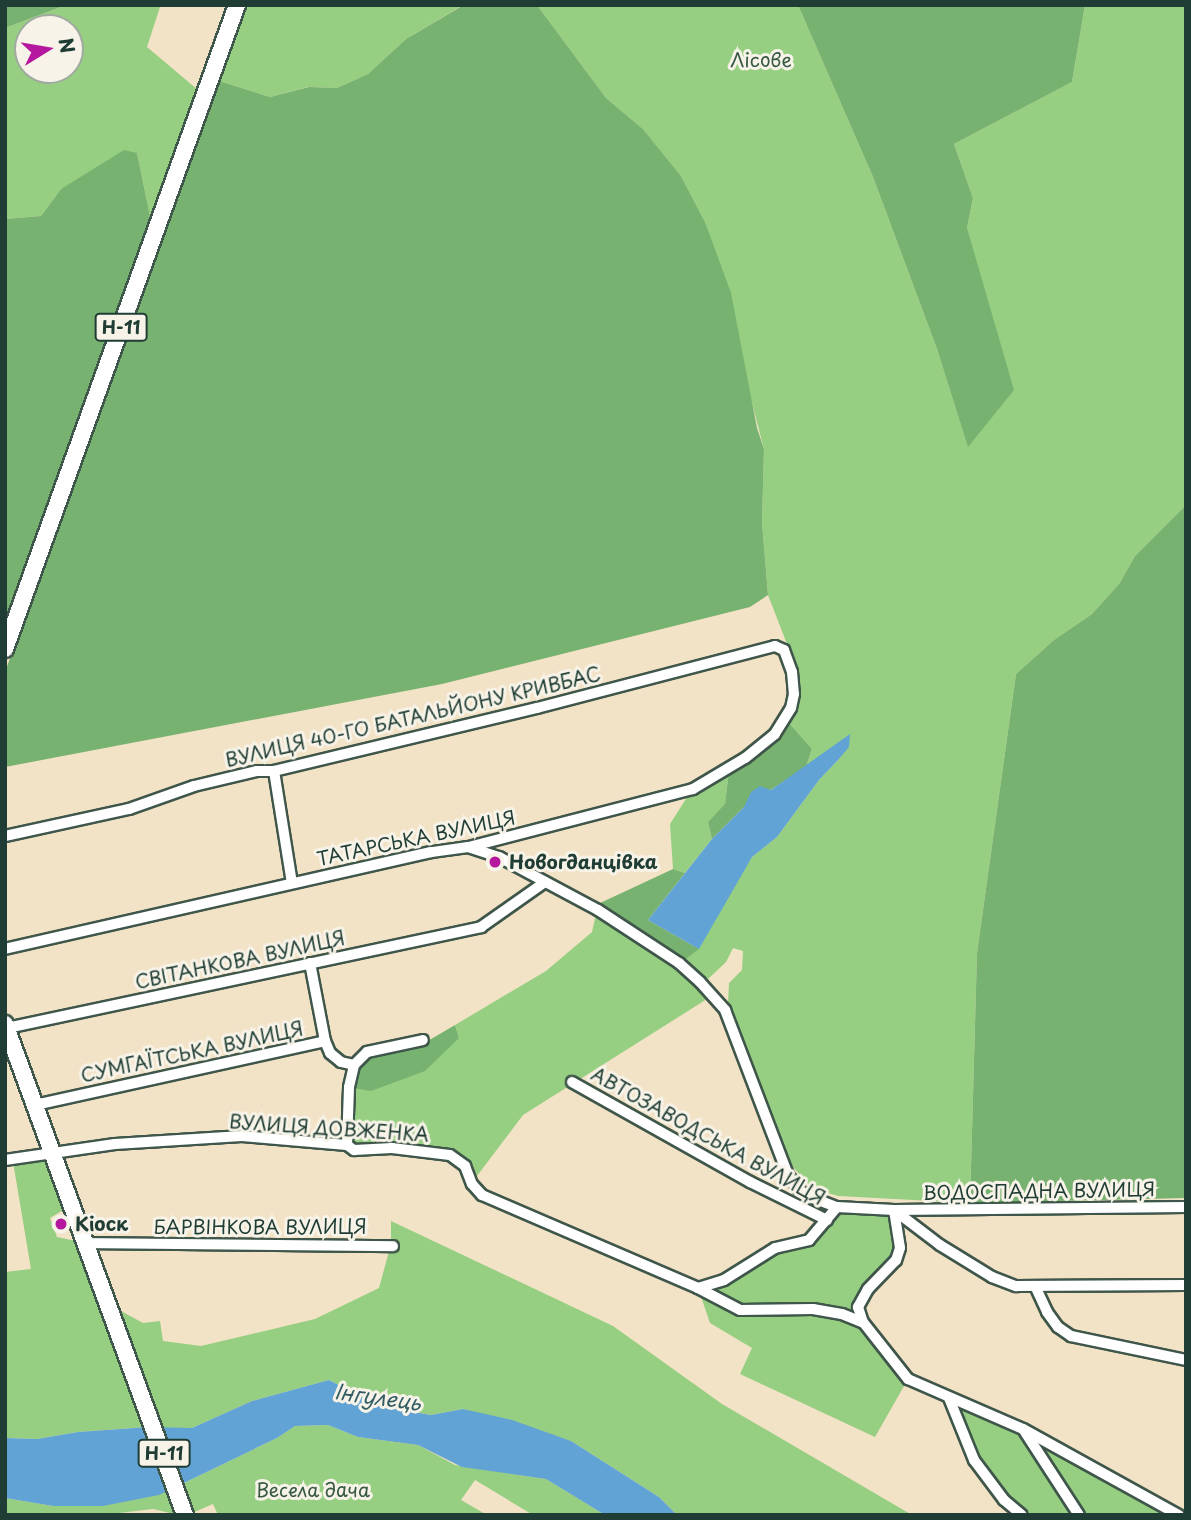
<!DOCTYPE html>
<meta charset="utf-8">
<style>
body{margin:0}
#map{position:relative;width:1191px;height:1520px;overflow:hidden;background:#f2e2c6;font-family:"Playpen Sans",sans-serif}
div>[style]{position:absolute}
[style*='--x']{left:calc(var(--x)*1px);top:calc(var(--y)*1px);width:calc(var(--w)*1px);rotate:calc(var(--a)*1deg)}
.green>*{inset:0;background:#96cf82}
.forest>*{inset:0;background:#78b270}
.water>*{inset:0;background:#60a3d4}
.roads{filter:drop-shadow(2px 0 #3f564a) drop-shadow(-2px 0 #3f564a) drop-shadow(0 2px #3f564a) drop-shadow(0 -2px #3f564a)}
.street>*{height:10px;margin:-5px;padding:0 5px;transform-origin:5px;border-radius:5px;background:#fff}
.primary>*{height:16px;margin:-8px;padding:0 8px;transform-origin:8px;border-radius:8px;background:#fff}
.dots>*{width:19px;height:19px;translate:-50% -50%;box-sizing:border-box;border:4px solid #f7f3e8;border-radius:50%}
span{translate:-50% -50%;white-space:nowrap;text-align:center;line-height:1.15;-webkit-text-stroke:6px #f7f3e8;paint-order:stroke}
.shield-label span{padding:2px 5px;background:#f7f3e8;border:2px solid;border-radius:5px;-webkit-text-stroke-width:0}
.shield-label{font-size:18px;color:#1f3d34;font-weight:700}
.park-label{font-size:19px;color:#375a44}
.street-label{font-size:19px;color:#1f3d34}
.poi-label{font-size:19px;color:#1f3d34;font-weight:700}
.left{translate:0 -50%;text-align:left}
.water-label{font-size:21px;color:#325c64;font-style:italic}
.frame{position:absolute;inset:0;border:7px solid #1f3d34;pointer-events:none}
.north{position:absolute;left:14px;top:14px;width:70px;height:70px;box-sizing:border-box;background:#f7f3e8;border:2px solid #a1aaa0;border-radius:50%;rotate:79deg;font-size:19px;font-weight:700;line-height:28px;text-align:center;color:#1f3d34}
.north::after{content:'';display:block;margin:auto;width:24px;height:32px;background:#b5179e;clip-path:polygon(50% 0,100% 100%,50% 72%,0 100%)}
</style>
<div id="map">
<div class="green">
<div style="clip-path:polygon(evenodd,66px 5px,168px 5px,160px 7px,147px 47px,198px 90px,151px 221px,137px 153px,61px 189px,41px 216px,5px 219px,5px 28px,66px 5px,28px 28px,70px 28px,70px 70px,28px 70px,28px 28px)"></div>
<div style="clip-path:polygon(248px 5px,463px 5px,406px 39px,368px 74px,337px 88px,308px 87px,270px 97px,219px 81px)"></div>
<div style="clip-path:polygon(537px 5px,798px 5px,873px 177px,937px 349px,968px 446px,967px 228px,973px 198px,954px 144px,1072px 82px,1085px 5px,1186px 5px,1186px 505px,1135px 556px,1119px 584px,1092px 614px,1054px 640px,1016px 674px,977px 953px,970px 1203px,838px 1196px,812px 1188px,792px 1166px,728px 1003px,729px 983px,742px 970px,743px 951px,733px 948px,726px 962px,708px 979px,683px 961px,752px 857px,777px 837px,819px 780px,838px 760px,849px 735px,806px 767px,812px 749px,789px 723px,795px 710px,797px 670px,768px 595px,762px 523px,764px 449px,705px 222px,681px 176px,643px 129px,606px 98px)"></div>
<div style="clip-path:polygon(729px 771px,725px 805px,708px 822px,712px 839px,685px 873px,673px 869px,670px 824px,689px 794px)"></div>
<div style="clip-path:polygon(596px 914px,676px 966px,707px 999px,523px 1115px,477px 1176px,466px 1161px,452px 1150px,356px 1146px,349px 1141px,353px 1088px,459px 1038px,455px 1025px,546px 971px,592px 932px)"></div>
<div style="clip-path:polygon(48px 1157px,65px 1209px,50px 1218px,57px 1237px,76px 1241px,148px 1427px,78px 1432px,37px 1439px,5px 1438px,5px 1272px,31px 1269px,13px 1162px)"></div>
<div style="clip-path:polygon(837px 1207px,894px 1210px,900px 1248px,858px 1307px,908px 1379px,875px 1437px,740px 1374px,752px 1348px,710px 1323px,698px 1288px,775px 1248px,809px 1240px)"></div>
<div style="clip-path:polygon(391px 1221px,613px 1326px,722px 1404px,912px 1515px,677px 1515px,659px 1497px,571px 1441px,463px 1409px,431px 1415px,379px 1406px,329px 1380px,252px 1401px,192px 1428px,163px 1428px,121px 1311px,143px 1323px,160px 1321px,163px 1341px,201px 1346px,315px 1319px,379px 1288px,391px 1244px)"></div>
<div style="clip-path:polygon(949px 1398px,1023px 1429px,1179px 1515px,1022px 1515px,974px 1460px)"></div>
<div style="clip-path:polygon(328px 1425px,358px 1437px,418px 1445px,455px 1465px,546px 1479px,605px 1515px,533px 1515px,475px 1480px,461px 1500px,487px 1515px,218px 1515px,213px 1504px,192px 1513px,182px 1484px,277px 1438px,295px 1426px)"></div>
<div style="clip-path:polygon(169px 1490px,178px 1515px,153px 1509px,102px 1515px,5px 1515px,5px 1498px,53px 1506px)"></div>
</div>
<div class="forest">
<div style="clip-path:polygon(5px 5px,66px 5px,5px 28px)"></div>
<div style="clip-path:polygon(537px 5px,606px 98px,643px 129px,681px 176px,705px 222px,731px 293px,757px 428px,764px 449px,762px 523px,768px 595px,750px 607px,442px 684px,5px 767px,5px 672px,219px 81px,270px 97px,309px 87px,337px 88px,368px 74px,406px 39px,462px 6px)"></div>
<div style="clip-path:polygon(798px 5px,1085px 5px,1072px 82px,954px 144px,973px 198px,967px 228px,1014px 390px,968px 447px,937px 349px,873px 177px)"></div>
<div style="clip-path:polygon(124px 150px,137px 153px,151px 221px,5px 629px,5px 219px,41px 216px,61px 189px)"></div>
<div style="clip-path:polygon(1186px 505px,1186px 1198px,970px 1203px,977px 953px,1016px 674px,1054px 640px,1092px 614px,1119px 584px,1135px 556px)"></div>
<div style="clip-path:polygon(789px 723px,812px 749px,806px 767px,744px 807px,712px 839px,708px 822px,725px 804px,729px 771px,764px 750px)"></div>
<div style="clip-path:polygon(673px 869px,685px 873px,648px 920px,699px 949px,683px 961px,598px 904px)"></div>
<div style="clip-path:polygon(455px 1025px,459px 1038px,425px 1071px,371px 1091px,353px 1088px,357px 1068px,368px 1057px,426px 1042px)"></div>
</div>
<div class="water">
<div style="clip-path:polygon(850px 734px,849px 747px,838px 760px,819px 780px,777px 837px,752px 857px,699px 949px,648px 920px,712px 839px,744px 807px,751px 792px,760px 786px,771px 790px)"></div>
<div style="clip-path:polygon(329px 1380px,379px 1406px,431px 1415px,463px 1409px,512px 1420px,571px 1441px,659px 1497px,677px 1515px,605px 1515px,546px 1479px,462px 1467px,418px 1445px,358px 1437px,328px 1425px,295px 1426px,277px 1438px,159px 1495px,103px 1506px,53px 1506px,5px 1498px,5px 1438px,37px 1439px,78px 1432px,148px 1427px,192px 1428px,252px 1401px)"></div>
</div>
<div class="roads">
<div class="street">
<div style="--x:274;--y:771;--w:113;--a:80.9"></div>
<div style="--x:5;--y:836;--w:127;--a:-12.3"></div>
<div style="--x:129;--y:809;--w:69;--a:-19.5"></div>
<div style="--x:194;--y:786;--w:65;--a:-13.4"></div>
<div style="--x:257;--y:771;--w:17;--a:0"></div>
<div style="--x:274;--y:771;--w:270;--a:-13.5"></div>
<div style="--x:537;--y:708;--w:246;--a:-14.6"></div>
<div style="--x:775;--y:646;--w:10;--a:24"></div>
<div style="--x:784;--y:650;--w:23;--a:70"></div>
<div style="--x:792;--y:672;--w:22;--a:85"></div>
<div style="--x:794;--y:694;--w:14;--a:102"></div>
<div style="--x:791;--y:708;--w:31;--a:122"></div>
<div style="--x:775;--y:734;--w:38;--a:141"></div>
<div style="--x:745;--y:758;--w:61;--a:149.2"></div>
<div style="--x:693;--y:789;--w:232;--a:165.5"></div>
<div style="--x:468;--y:847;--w:37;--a:172"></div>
<div style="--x:431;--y:852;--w:437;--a:167.2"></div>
<div style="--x:468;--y:847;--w:33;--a:18"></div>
<div style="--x:499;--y:857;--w:112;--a:28.2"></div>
<div style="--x:598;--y:910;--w:97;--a:33.2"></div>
<div style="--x:679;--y:963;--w:28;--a:42"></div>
<div style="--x:700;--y:982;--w:38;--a:48"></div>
<div style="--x:725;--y:1010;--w:177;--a:69.1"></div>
<div style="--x:788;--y:1175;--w:20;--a:53"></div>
<div style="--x:800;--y:1191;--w:15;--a:28"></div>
<div style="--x:813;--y:1198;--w:26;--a:21"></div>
<div style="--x:837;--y:1207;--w:57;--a:3"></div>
<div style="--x:894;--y:1210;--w:292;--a:-0.6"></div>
<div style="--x:310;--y:963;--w:79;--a:79.1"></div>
<div style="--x:7;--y:1028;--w:485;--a:-12"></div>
<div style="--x:481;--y:927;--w:78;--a:-35.1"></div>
<div style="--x:572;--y:1082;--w:204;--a:29.3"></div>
<div style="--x:750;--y:1182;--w:86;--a:26.3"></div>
<div style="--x:35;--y:1105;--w:297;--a:-12.4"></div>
<div style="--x:325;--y:1041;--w:13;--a:67"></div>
<div style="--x:330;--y:1053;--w:14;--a:39"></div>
<div style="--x:341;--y:1062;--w:13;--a:13"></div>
<div style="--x:354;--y:1065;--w:18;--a:-45"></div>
<div style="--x:367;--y:1052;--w:57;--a:-12.1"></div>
<div style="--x:347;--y:1145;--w:58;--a:-88"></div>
<div style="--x:349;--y:1087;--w:23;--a:-77"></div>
<div style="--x:5;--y:1160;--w:111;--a:-8.3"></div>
<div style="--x:115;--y:1144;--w:127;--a:-3.6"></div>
<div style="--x:242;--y:1136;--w:105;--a:4.9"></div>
<div style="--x:347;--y:1145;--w:9;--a:36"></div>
<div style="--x:354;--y:1150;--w:38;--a:-3"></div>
<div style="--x:392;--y:1148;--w:58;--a:6.9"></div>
<div style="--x:450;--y:1155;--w:19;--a:36"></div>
<div style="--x:465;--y:1166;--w:19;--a:69"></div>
<div style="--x:472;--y:1184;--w:15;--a:48"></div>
<div style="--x:482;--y:1195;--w:235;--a:23.3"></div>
<div style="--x:698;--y:1288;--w:27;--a:-17"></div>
<div style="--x:724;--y:1280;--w:60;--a:-32.1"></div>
<div style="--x:775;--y:1248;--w:35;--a:-13"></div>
<div style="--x:809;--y:1240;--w:43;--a:-49.7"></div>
<div style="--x:894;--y:1210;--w:38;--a:81"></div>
<div style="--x:900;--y:1248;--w:13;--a:108"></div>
<div style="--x:896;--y:1260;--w:40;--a:134"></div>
<div style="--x:868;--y:1289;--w:21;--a:119"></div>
<div style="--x:858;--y:1307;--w:16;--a:72"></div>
<div style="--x:863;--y:1322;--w:73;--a:51.7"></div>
<div style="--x:908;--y:1379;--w:125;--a:23.5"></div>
<div style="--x:1023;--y:1429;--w:178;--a:28.9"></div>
<div style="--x:894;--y:1210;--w:58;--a:37.3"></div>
<div style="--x:940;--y:1245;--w:61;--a:31.6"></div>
<div style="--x:992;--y:1277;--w:26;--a:21"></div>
<div style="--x:1016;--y:1286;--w:170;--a:-0.3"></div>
<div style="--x:85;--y:1243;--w:308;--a:0.6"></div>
<div style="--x:698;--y:1288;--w:47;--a:27.6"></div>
<div style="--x:740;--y:1310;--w:73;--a:-0.8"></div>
<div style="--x:813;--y:1309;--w:29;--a:10"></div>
<div style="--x:842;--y:1314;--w:22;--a:22"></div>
<div style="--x:1036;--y:1288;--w:26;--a:65"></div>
<div style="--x:1047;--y:1312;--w:19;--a:54"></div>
<div style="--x:1058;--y:1327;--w:16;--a:35"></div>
<div style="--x:1071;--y:1336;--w:117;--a:11.8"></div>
<div style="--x:949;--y:1398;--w:67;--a:68"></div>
<div style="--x:974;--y:1460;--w:50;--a:53.1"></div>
<div style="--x:1004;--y:1500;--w:23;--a:40"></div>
<div style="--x:1025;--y:1432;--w:99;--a:57"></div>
</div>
<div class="primary">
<div style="--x:5;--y:649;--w:685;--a:-70.19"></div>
<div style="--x:5;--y:1024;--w:523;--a:69.87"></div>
</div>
</div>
<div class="dots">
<div style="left:495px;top:862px;background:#b5179e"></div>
<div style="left:61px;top:1224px;background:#b5179e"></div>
</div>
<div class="shield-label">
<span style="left:121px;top:327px">Н-11</span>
<span style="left:164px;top:1453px">Н-11</span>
</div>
<div class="park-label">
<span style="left:761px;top:60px">Лісове</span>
<span style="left:313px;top:1490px">Весела дача</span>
</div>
<div class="street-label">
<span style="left:413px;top:717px;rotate:-13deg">ВУЛИЦЯ 40-ГО БАТАЛЬЙОНУ КРИВБАС</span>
<span style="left:416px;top:838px;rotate:-12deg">ТАТАРСЬКА ВУЛИЦЯ</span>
<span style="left:240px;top:960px;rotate:-12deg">СВІТАНКОВА ВУЛИЦЯ</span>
<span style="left:192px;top:1052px;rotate:-12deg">СУМГАЇТСЬКА ВУЛИЦЯ</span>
<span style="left:329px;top:1128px;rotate:4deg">ВУЛИЦЯ ДОВЖЕНКА</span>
<span style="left:708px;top:1136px;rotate:29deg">АВТОЗАВОДСЬКА ВУЛИЦЯ</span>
<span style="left:1039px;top:1191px;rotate:-1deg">ВОДОСПАДНА ВУЛИЦЯ</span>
<span style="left:260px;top:1227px">БАРВІНКОВА ВУЛИЦЯ</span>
</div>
<div class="poi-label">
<span class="left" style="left:509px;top:862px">Новогданцівка</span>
<span class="left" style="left:75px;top:1224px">Кіоск</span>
</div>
<div class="water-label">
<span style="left:378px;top:1396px;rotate:8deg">Інгулець</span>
</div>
<div class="frame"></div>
<div class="north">N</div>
</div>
